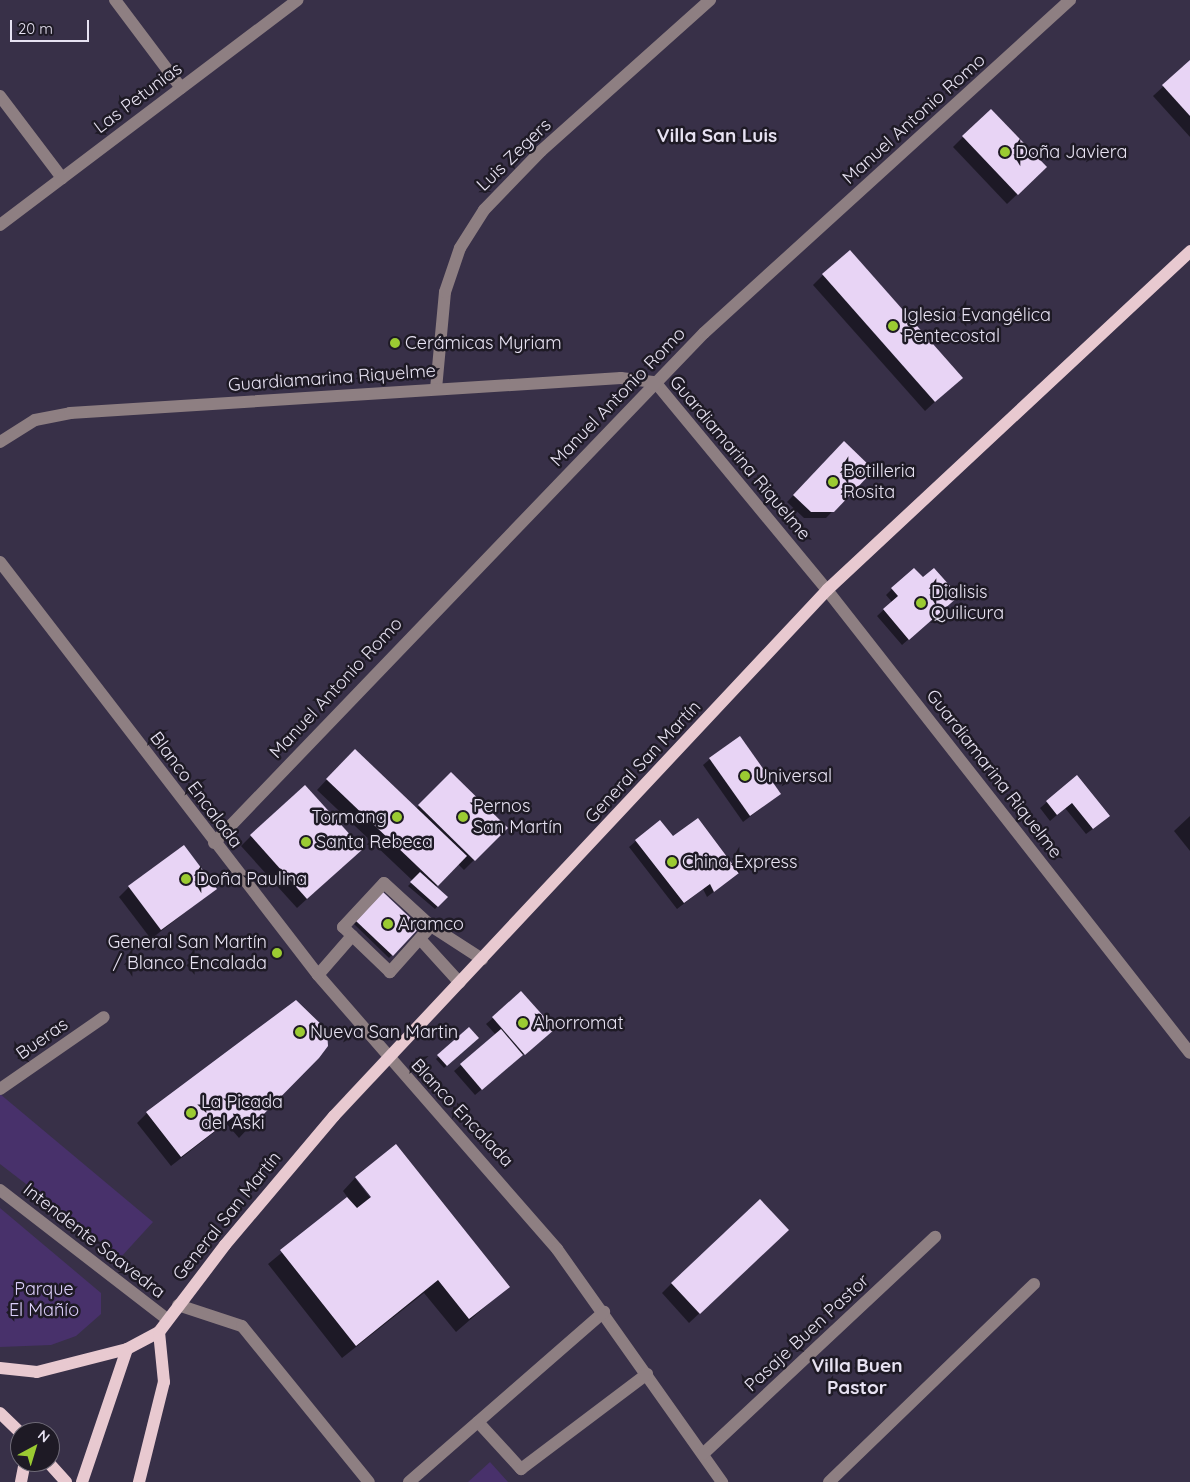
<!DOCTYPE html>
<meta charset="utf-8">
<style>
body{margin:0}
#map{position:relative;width:1190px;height:1482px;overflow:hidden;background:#383048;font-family:Quicksand,sans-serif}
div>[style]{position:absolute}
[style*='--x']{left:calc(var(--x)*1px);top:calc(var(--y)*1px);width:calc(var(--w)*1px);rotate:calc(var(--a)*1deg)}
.green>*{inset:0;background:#48316b}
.shadow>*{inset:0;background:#0007}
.building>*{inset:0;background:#e8d4f5}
.minor>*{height:12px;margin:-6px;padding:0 6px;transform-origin:6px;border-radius:6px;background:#8e7f82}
.major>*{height:12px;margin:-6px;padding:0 6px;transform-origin:6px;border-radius:6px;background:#e8c9d0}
.dots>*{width:14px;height:14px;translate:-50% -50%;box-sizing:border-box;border:2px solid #1e1a25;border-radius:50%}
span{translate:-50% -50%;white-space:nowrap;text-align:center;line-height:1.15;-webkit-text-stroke:5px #1e1a25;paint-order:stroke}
.street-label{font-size:18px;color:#e7e2f2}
.poi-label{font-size:18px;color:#e7e2f2}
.left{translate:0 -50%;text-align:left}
.right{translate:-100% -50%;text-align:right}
.park-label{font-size:18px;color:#dbcef9}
.neighbourhood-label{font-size:19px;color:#e7e2f2;font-weight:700}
.north{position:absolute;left:10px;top:1422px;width:50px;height:50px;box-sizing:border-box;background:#1e1a25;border:1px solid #6e6a77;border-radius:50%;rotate:39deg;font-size:14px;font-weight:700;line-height:20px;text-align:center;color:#e7e2f2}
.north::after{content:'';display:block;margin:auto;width:18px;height:22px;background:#9bcb32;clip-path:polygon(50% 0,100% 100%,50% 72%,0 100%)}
.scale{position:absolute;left:10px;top:20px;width:79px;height:22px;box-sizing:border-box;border:2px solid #e7e2f2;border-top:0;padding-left:6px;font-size:15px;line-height:18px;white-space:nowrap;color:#e7e2f2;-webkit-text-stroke:4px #1e1a25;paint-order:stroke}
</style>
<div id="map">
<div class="green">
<div style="clip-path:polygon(0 1094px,153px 1222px,121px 1257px,0 1164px)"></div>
<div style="clip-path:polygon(0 1208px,101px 1293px,101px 1314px,76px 1336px,51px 1345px,0 1347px)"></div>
<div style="clip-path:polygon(490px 1462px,508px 1482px,468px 1482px)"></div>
</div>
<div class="shadow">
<div style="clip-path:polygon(1190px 62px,1190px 137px,1153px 96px)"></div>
<div style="clip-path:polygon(963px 137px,1035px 177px,1007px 204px,953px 147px)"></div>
<div style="clip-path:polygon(823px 275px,951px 387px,925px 411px,813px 285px)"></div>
<div style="clip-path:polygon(844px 443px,872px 470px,826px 518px,804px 518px,787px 502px)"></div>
<div style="clip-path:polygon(892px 589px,951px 602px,902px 645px,877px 616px,892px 602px,886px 595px)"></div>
<div style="clip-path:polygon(710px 759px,780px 794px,743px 822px,703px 765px)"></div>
<div style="clip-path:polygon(345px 760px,416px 809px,451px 774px,506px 828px,464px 870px,458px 864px,435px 887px,446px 897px,435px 909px,408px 886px,413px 881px,317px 790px)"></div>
<div style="clip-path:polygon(1077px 777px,1102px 822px,1086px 834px,1065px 808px,1050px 821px,1040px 808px)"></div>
<div style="clip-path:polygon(1190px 816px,1190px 851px,1174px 831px)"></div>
<div style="clip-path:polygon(251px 836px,351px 859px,297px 908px,241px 846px)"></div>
<div style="clip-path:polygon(673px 838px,738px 873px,707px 897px,703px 889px,677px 909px,629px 847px,636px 841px)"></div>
<div style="clip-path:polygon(129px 887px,215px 889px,151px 939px,119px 897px)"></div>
<div style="clip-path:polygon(383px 894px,419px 927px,389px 958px,354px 924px)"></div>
<div style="clip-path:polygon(493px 1018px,546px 1035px,475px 1095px,454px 1071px,496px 1035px,486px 1024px)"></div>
<div style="clip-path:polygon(469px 1029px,477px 1038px,444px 1068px,436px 1059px)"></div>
<div style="clip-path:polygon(326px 1046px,239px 1138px,226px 1123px,171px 1166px,137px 1123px,147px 1113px)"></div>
<div style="clip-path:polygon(355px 1178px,374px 1203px,508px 1287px,456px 1332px,424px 1293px,342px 1358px,268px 1264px,348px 1198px,343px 1191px)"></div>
<div style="clip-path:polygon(778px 1240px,689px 1323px,662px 1293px,672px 1283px)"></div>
</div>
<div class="building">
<div style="clip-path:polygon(1190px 60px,1190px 116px,1162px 85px)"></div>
<div style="clip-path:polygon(991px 109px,1047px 167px,1018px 195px,962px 136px)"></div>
<div style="clip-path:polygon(850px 250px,963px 378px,935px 402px,822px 274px)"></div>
<div style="clip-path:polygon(844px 441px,874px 470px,834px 512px,811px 512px,793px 495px)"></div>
<div style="clip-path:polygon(914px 568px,923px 577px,934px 568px,959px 596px,909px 640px,883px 609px,898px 596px,891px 588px)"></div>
<div style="clip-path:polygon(740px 736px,781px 794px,750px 816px,709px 758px)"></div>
<div style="clip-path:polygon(355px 749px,467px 856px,438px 886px,326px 779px)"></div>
<div style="clip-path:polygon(451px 772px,508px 828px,475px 861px,418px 805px)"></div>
<div style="clip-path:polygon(1077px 775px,1110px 816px,1093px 829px,1072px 803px,1057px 815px,1046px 801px)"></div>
<div style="clip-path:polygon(305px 785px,363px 849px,307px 899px,250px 835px)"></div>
<div style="clip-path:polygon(698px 818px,739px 873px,714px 892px,710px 884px,684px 903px,635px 840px,660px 820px,673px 836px)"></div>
<div style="clip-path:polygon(184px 845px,217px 889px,161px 930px,128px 886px)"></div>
<div style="clip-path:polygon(420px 872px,448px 897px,438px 907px,410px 882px)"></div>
<div style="clip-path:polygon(383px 892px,420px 927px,393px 956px,356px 921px)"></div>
<div style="clip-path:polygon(521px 991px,555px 1029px,525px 1055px,492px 1017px)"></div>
<div style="clip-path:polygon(296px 1000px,327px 1030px,328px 1046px,319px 1058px,249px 1129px,237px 1114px,181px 1157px,146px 1112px)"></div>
<div style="clip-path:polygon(469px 1027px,479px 1038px,447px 1066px,437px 1055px)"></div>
<div style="clip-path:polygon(501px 1029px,523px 1055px,482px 1090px,460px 1064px)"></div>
<div style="clip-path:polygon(396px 1144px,510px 1287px,469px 1319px,438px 1280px,356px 1346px,280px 1250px,347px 1197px,357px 1208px,371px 1197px,355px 1177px)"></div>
<div style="clip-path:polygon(760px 1199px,789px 1230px,700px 1314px,671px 1283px)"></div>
</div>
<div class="minor">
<div style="--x:115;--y:0;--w:110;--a:53.1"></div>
<div style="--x:0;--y:96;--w:103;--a:52.9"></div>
<div style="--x:0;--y:225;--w:373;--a:-37.1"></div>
<div style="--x:436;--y:389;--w:97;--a:-84.7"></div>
<div style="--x:445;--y:292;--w:46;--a:-71.2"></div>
<div style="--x:460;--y:248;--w:45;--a:-57.7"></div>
<div style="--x:484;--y:210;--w:82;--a:-46"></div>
<div style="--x:541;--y:151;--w:227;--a:-41.8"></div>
<div style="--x:0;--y:442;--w:41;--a:-32.2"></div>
<div style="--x:35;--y:420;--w:36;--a:-11"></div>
<div style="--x:70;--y:413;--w:552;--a:-3.63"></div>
<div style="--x:621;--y:378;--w:34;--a:7"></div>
<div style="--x:655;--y:382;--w:270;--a:50.4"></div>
<div style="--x:827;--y:590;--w:588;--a:51.9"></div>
<div style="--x:0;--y:562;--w:521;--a:52.4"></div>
<div style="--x:318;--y:975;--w:364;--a:48.9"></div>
<div style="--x:557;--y:1249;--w:286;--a:54.7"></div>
<div style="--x:214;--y:843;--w:707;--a:-46.15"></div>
<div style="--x:704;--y:333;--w:495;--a:-42.3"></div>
<div style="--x:431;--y:926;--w:62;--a:131.7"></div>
<div style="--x:390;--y:972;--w:65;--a:-136.2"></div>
<div style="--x:343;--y:927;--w:60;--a:-47"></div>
<div style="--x:384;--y:883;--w:64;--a:42.5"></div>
<div style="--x:431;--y:926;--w:61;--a:32.9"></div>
<div style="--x:420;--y:939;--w:59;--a:47.7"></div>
<div style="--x:318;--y:975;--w:52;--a:-48.9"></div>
<div style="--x:0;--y:1089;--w:126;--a:-34.7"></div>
<div style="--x:0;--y:1190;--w:211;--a:37.7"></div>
<div style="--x:178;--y:1305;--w:67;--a:18.2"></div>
<div style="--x:242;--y:1326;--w:201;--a:50.9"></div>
<div style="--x:478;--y:1422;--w:64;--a:47.5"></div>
<div style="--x:521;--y:1469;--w:158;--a:-37"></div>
<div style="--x:703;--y:1454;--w:318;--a:-43.1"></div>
<div style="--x:409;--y:1482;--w:259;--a:-41.1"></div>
<div style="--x:829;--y:1482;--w:285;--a:-44"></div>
</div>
<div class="major">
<div style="--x:0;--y:1368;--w:37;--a:6"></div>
<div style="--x:37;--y:1372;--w:93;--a:-14.3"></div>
<div style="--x:127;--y:1349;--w:36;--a:-28"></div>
<div style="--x:159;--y:1332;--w:109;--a:-52.8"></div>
<div style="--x:225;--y:1245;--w:169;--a:-49.8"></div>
<div style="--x:334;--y:1116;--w:721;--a:-46.85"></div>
<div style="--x:827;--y:590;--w:497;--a:-43"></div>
<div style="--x:0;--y:1413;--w:28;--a:44"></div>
<div style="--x:48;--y:1462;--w:27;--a:48"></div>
<div style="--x:21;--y:1482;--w:20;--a:-79"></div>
<div style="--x:82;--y:1482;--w:140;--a:-71.3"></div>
<div style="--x:139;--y:1482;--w:103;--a:-76"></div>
<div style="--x:164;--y:1382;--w:50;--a:-95.7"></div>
</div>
<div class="dots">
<div style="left:1005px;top:152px;background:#9bcb32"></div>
<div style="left:893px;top:326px;background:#9bcb32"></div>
<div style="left:395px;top:343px;background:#9bcb32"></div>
<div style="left:833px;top:482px;background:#9bcb32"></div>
<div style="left:921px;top:603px;background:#9bcb32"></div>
<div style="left:745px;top:776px;background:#9bcb32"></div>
<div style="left:397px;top:817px;background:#9bcb32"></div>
<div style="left:463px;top:817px;background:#9bcb32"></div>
<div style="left:306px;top:842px;background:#9bcb32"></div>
<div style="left:672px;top:862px;background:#9bcb32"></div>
<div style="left:186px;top:879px;background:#9bcb32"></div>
<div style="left:388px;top:924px;background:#9bcb32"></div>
<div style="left:277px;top:953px;background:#9bcb32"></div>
<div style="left:523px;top:1023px;background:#9bcb32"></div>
<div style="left:300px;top:1032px;background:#9bcb32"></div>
<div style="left:191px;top:1113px;background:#9bcb32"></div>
</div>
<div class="street-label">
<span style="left:138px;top:98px;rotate:-37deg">Las Petunias</span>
<span style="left:914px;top:119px;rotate:-42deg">Manuel Antonio Romo</span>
<span style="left:514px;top:155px;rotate:-44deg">Luis Zegers</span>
<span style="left:332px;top:378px;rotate:-4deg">Guardiamarina Riquelme</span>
<span style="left:618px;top:397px;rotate:-46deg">Manuel Antonio Romo</span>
<span style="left:740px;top:458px;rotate:50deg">Guardiamarina Riquelme</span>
<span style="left:336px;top:688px;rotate:-47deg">Manuel Antonio Romo</span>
<span style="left:643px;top:762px;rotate:-47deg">General San Martín</span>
<span style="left:994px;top:774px;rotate:52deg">Guardiamarina Riquelme</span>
<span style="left:196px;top:790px;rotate:53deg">Blanco Encalada</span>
<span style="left:42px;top:1039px;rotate:-35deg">Bueras</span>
<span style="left:462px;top:1113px;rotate:47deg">Blanco Encalada</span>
<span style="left:227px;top:1216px;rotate:-51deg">General San Martín</span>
<span style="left:94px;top:1241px;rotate:38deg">Intendente Saavedra</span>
<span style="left:807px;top:1333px;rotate:-43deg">Pasaje Buen Pastor</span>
</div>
<div class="poi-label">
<span class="left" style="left:1015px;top:152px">Doña Javiera</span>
<span class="left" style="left:903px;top:326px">Iglesia Evangélica<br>Pentecostal</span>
<span class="left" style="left:405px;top:343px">Cerámicas Myriam</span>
<span class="left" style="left:843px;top:482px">Botilleria<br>Rosita</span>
<span class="left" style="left:931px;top:603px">Dialisis<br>Quilicura</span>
<span class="left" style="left:755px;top:776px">Universal</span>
<span class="left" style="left:473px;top:817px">Pernos<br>San Martín</span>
<span class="right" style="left:387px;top:817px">Tormang</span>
<span class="left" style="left:316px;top:842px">Santa Rebeca</span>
<span class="left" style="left:682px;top:862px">China Express</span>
<span class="left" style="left:196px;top:879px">Doña Paulina</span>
<span class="left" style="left:398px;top:924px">Aramco</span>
<span class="right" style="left:267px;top:953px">General San Martín<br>/ Blanco Encalada</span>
<span class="left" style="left:533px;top:1023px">Ahorromat</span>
<span class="left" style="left:310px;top:1032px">Nueva San Martin</span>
<span class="left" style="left:201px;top:1113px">La Picada<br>del Aski</span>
</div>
<div class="park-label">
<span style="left:44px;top:1300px">Parque<br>El Mañío</span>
</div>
<div class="neighbourhood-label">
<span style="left:717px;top:136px">Villa San Luis</span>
<span style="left:857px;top:1377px">Villa Buen<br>Pastor</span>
</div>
<div class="north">N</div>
<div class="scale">20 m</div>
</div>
